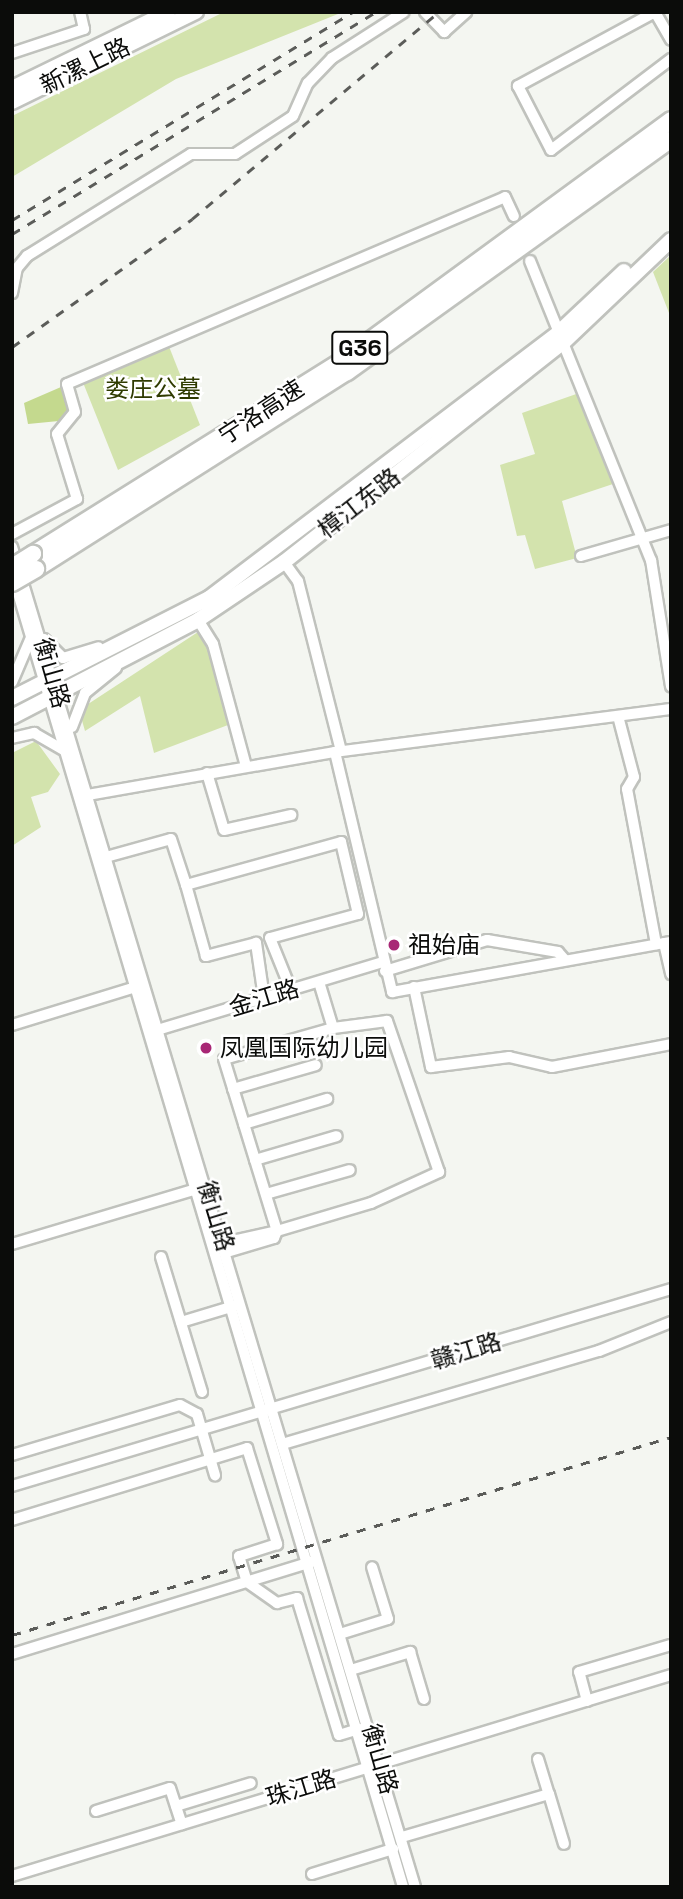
<!DOCTYPE html>
<meta charset="utf-8">
<style>
body{margin:0}
#map{position:relative;width:683px;height:1899px;overflow:hidden;background:#f4f6f1;font-family:"Space Grotesk","Noto Sans SC",sans-serif}
div>[style]{position:absolute}
[style*='--x']{left:calc(var(--x)*1px);top:calc(var(--y)*1px);width:calc(var(--w)*1px);rotate:calc(var(--a)*1deg)}
.green>*{inset:0;background:#d3e3ad}
.water>*{inset:0;background:#c4d98e}
.roads{filter:drop-shadow(2px 0 #c0c2bd) drop-shadow(-2px 0 #c0c2bd) drop-shadow(0 2px #c0c2bd) drop-shadow(0 -2px #c0c2bd)}
.minor>*{height:10px;margin:-5px;padding:0 5px;transform-origin:5px;border-radius:5px;background:#fff}
.major>*{height:14px;margin:-7px;padding:0 7px;transform-origin:7px;border-radius:7px;background:#fff}
.highway>*{height:16px;margin:-8px;padding:0 8px;transform-origin:8px;border-radius:8px;background:#fff}
.rail>*{height:2.5px;margin-top:-1.25px;transform-origin:0;background:repeating-linear-gradient(90deg,#5b5c59 0 9px,transparent 0 18px)}
.bridges{filter:drop-shadow(2px 0 #c0c2bd) drop-shadow(-2px 0 #c0c2bd) drop-shadow(0 2px #c0c2bd) drop-shadow(0 -2px #c0c2bd)}
.highway-bridge>*{height:16px;margin:-8px;padding:0 8px;transform-origin:8px;border-radius:8px;background:#fff}
.dots>*{width:19px;height:19px;translate:-50% -50%;box-sizing:border-box;border:4px solid #fff;border-radius:50%}
span{translate:-50% -50%;white-space:nowrap;text-align:center;line-height:1.15;-webkit-text-stroke:5px #fff;paint-order:stroke}
.shield-label span{padding:2px 5px;background:#fff;border:2px solid;border-radius:5px;-webkit-text-stroke-width:0}
.shield-label{font-size:23px;color:#0b0c0a;font-weight:700}
.street-label{font-size:24px;color:#0b0c0a}
.park-label{font-size:24px;color:#2f3b00}
.poi-label{font-size:24px;color:#0b0c0a}
.left{translate:0 -50%;text-align:left}
.frame{position:absolute;inset:0;border:14px solid #0b0c0a;pointer-events:none}
</style>
<div id="map">
<div class="green">
<div style="clip-path:polygon(224px 12px,343px 12px,176px 79px,12px 177px,12px 116px)"></div>
<div style="clip-path:polygon(671px 255px,671px 318px,653px 272px)"></div>
<div style="clip-path:polygon(168px 344px,200px 425px,118px 470px,82px 380px)"></div>
<div style="clip-path:polygon(582px 392px,619px 482px,562px 501px,577px 558px,535px 569px,525px 535px,517px 536px,500px 465px,535px 454px,522px 413px)"></div>
<div style="clip-path:polygon(198px 632px,209px 645px,228px 725px,154px 753px,140px 696px,85px 731px,79px 710px)"></div>
<div style="clip-path:polygon(36px 741px,60px 774px,48px 792px,31px 797px,41px 827px,12px 846px,12px 753px)"></div>
</div>
<div class="water">
<div style="clip-path:polygon(61px 387px,71px 405px,69px 420px,28px 424px,24px 403px)"></div>
</div>
<div class="roads">
<div class="minor">
<div style="--x:425;--y:12;--w:28;--a:46"></div>
<div style="--x:444;--y:32;--w:30;--a:-42"></div>
<div style="--x:655;--y:12;--w:156;--a:151.6"></div>
<div style="--x:518;--y:86;--w:72;--a:62.7"></div>
<div style="--x:551;--y:150;--w:151;--a:-37.2"></div>
<div style="--x:655;--y:12;--w:32;--a:60"></div>
<div style="--x:12;--y:53;--w:76;--a:-18.4"></div>
<div style="--x:84;--y:29;--w:17;--a:-103"></div>
<div style="--x:530;--y:261;--w:323;--a:68"></div>
<div style="--x:651;--y:560;--w:128;--a:81"></div>
<div style="--x:12;--y:293;--w:25;--a:-79"></div>
<div style="--x:17;--y:268;--w:16;--a:-50"></div>
<div style="--x:27;--y:256;--w:193;--a:-31.9"></div>
<div style="--x:191;--y:154;--w:44;--a:0"></div>
<div style="--x:235;--y:154;--w:69;--a:-33.2"></div>
<div style="--x:293;--y:116;--w:36;--a:-66"></div>
<div style="--x:308;--y:83;--w:35;--a:-46"></div>
<div style="--x:332;--y:58;--w:85;--a:-32.6"></div>
<div style="--x:12;--y:534;--w:74;--a:-28.3"></div>
<div style="--x:77;--y:499;--w:68;--a:-107.1"></div>
<div style="--x:57;--y:434;--w:28;--a:-51"></div>
<div style="--x:75;--y:412;--w:29;--a:-106"></div>
<div style="--x:67;--y:384;--w:476;--a:-23.1"></div>
<div style="--x:505;--y:197;--w:21;--a:65"></div>
<div style="--x:12;--y:547;--w:1399;--a:73.26"></div>
<div style="--x:581;--y:556;--w:94;--a:-16.1"></div>
<div style="--x:284;--y:562;--w:24;--a:54"></div>
<div style="--x:298;--y:581;--w:175;--a:75.8"></div>
<div style="--x:13;--y:576;--w:1368;--a:73.43"></div>
<div style="--x:198;--y:620;--w:28;--a:58"></div>
<div style="--x:213;--y:644;--w:126;--a:74.9"></div>
<div style="--x:44;--y:639;--w:27;--a:45"></div>
<div style="--x:63;--y:658;--w:37;--a:-17"></div>
<div style="--x:12;--y:682;--w:51;--a:-66.9"></div>
<div style="--x:618;--y:716;--w:63;--a:75.3"></div>
<div style="--x:634;--y:777;--w:14;--a:120"></div>
<div style="--x:627;--y:789;--w:158;--a:79.4"></div>
<div style="--x:72;--y:727;--w:36;--a:-69"></div>
<div style="--x:85;--y:693;--w:40;--a:-39"></div>
<div style="--x:12;--y:738;--w:23;--a:-13"></div>
<div style="--x:34;--y:733;--w:34;--a:30"></div>
<div style="--x:335;--y:752;--w:247;--a:76.6"></div>
<div style="--x:392;--y:992;--w:283;--a:-10.2"></div>
<div style="--x:207;--y:773;--w:59;--a:73.4"></div>
<div style="--x:224;--y:830;--w:69;--a:-12.6"></div>
<div style="--x:82;--y:796;--w:257;--a:-9.9"></div>
<div style="--x:335;--y:752;--w:339;--a:-7.3"></div>
<div style="--x:106;--y:857;--w:67;--a:-15.5"></div>
<div style="--x:171;--y:839;--w:48;--a:71.9"></div>
<div style="--x:664;--y:943;--w:32;--a:77"></div>
<div style="--x:385;--y:971;--w:107;--a:-16.9"></div>
<div style="--x:487;--y:940;--w:72;--a:9.6"></div>
<div style="--x:558;--y:952;--w:11;--a:49"></div>
<div style="--x:319;--y:982;--w:48;--a:73.1"></div>
<div style="--x:333;--y:1028;--w:113;--a:164.1"></div>
<div style="--x:224;--y:1059;--w:180;--a:72.9"></div>
<div style="--x:277;--y:1231;--w:98;--a:-16.6"></div>
<div style="--x:371;--y:1203;--w:75;--a:-24.5"></div>
<div style="--x:439;--y:1172;--w:160;--a:-109"></div>
<div style="--x:387;--y:1021;--w:54;--a:172.6"></div>
<div style="--x:414;--y:987;--w:82;--a:78"></div>
<div style="--x:431;--y:1067;--w:79;--a:-7.3"></div>
<div style="--x:509;--y:1057;--w:44;--a:13.1"></div>
<div style="--x:552;--y:1067;--w:121;--a:-10.9"></div>
<div style="--x:264;--y:998;--w:56;--a:-98.3"></div>
<div style="--x:256;--y:943;--w:52;--a:165.4"></div>
<div style="--x:206;--y:956;--w:74;--a:-105.7"></div>
<div style="--x:186;--y:885;--w:161;--a:-15.5"></div>
<div style="--x:341;--y:842;--w:74;--a:76.7"></div>
<div style="--x:358;--y:914;--w:91;--a:164.7"></div>
<div style="--x:270;--y:938;--w:56;--a:68"></div>
<div style="--x:12;--y:1025;--w:126;--a:-17.1"></div>
<div style="--x:154;--y:1031;--w:239;--a:-16.8"></div>
<div style="--x:233;--y:1089;--w:86;--a:-16.1"></div>
<div style="--x:244;--y:1124;--w:87;--a:-16.8"></div>
<div style="--x:255;--y:1160;--w:85;--a:-16.3"></div>
<div style="--x:266;--y:1194;--w:87;--a:-15.9"></div>
<div style="--x:224;--y:1243;--w:54;--a:-12.8"></div>
<div style="--x:12;--y:1244;--w:193;--a:-16.6"></div>
<div style="--x:227;--y:1252;--w:49;--a:-16.6"></div>
<div style="--x:274;--y:1238;--w:8;--a:-67"></div>
<div style="--x:161;--y:1257;--w:141;--a:73.1"></div>
<div style="--x:181;--y:1322;--w:55;--a:-16.8"></div>
<div style="--x:286;--y:1443;--w:326;--a:-16.4"></div>
<div style="--x:599;--y:1351;--w:78;--a:-21.9"></div>
<div style="--x:12;--y:1455;--w:175;--a:-16.6"></div>
<div style="--x:180;--y:1405;--w:19;--a:28"></div>
<div style="--x:197;--y:1414;--w:64;--a:73.6"></div>
<div style="--x:12;--y:1486;--w:688;--a:-16.64"></div>
<div style="--x:12;--y:1520;--w:246;--a:-17"></div>
<div style="--x:247;--y:1448;--w:101;--a:72.6"></div>
<div style="--x:277;--y:1544;--w:40;--a:162"></div>
<div style="--x:239;--y:1556;--w:27;--a:73"></div>
<div style="--x:247;--y:1582;--w:37;--a:35"></div>
<div style="--x:277;--y:1603;--w:21;--a:-14"></div>
<div style="--x:297;--y:1598;--w:143;--a:73"></div>
<div style="--x:339;--y:1735;--w:21;--a:-17"></div>
<div style="--x:343;--y:1633;--w:47;--a:-17.3"></div>
<div style="--x:388;--y:1619;--w:54;--a:-107.1"></div>
<div style="--x:12;--y:1654;--w:316;--a:-17.1"></div>
<div style="--x:354;--y:1669;--w:59;--a:-16.9"></div>
<div style="--x:410;--y:1652;--w:49;--a:73.4"></div>
<div style="--x:587;--y:1701;--w:30;--a:-105"></div>
<div style="--x:579;--y:1672;--w:96;--a:-16.4"></div>
<div style="--x:538;--y:1759;--w:37;--a:73"></div>
<div style="--x:176;--y:1806;--w:78;--a:-17"></div>
<div style="--x:96;--y:1811;--w:77;--a:-17.3"></div>
<div style="--x:170;--y:1788;--w:38;--a:72"></div>
<div style="--x:402;--y:1837;--w:153;--a:-16.3"></div>
<div style="--x:549;--y:1794;--w:52;--a:73.3"></div>
<div style="--x:312;--y:1874;--w:85;--a:-17.2"></div>
<div style="--x:12;--y:1876;--w:689;--a:-16.96"></div>
</div>
<div class="major">
<div style="--x:12;--y:88;--w:174;--a:-26"></div>
<div style="--x:12;--y:102;--w:205;--a:-26.1"></div>
<div style="--x:12;--y:698;--w:221;--a:-26.9"></div>
<div style="--x:209;--y:598;--w:440;--a:-37.2"></div>
<div style="--x:559;--y:332;--w:89;--a:-43.2"></div>
<div style="--x:12;--y:717;--w:210;--a:-27.5"></div>
<div style="--x:198;--y:620;--w:104;--a:-34"></div>
<div style="--x:284;--y:562;--w:356;--a:-38.2"></div>
<div style="--x:564;--y:342;--w:148;--a:-43.6"></div>
</div>
<div class="highway">
<div style="--x:33;--y:554;--w:364;--a:-32"></div>
<div style="--x:342;--y:361;--w:408;--a:-36.2"></div>
<div style="--x:36;--y:569;--w:368;--a:-32.4"></div>
<div style="--x:347;--y:372;--w:399;--a:-35.7"></div>
</div>
</div>
<div class="rail">
<div style="--x:12;--y:220;--w:399;--a:-31.4"></div>
<div style="--x:12;--y:234;--w:426;--a:-31.4"></div>
<div style="--x:12;--y:347;--w:221;--a:-35.4"></div>
<div style="--x:192;--y:219;--w:322;--a:-40"></div>
<div style="--x:12;--y:1635;--w:688;--a:-16.72"></div>
</div>
<div class="bridges">
<div class="highway-bridge">
<div style="--x:12;--y:567;--w:25;--a:-32"></div>
<div style="--x:12;--y:583;--w:28;--a:-30"></div>
</div>
</div>
<div class="dots">
<div style="left:394px;top:945px;background:#a82775"></div>
<div style="left:206px;top:1048px;background:#a82775"></div>
</div>
<div class="shield-label">
<span style="left:360px;top:348px">G36</span>
</div>
<div class="street-label">
<span style="left:85px;top:66px;rotate:-26deg">新漯上路</span>
<span style="left:261px;top:412px;rotate:-33deg">宁洛高速</span>
<span style="left:359px;top:503px;rotate:-38deg">樟江东路</span>
<span style="left:52px;top:673px;rotate:74deg">衡山路</span>
<span style="left:264px;top:998px;rotate:-17deg">金江路</span>
<span style="left:216px;top:1216px;rotate:73deg">衡山路</span>
<span style="left:466px;top:1351px;rotate:-17deg">赣江路</span>
<span style="left:380px;top:1759px;rotate:74deg">衡山路</span>
<span style="left:301px;top:1788px;rotate:-17deg">珠江路</span>
</div>
<div class="park-label">
<span style="left:153px;top:389px">娄庄公墓</span>
</div>
<div class="poi-label">
<span class="left" style="left:408px;top:945px">祖始庙</span>
<span class="left" style="left:220px;top:1048px">凤凰国际幼儿园</span>
</div>
<div class="frame"></div>
</div>
